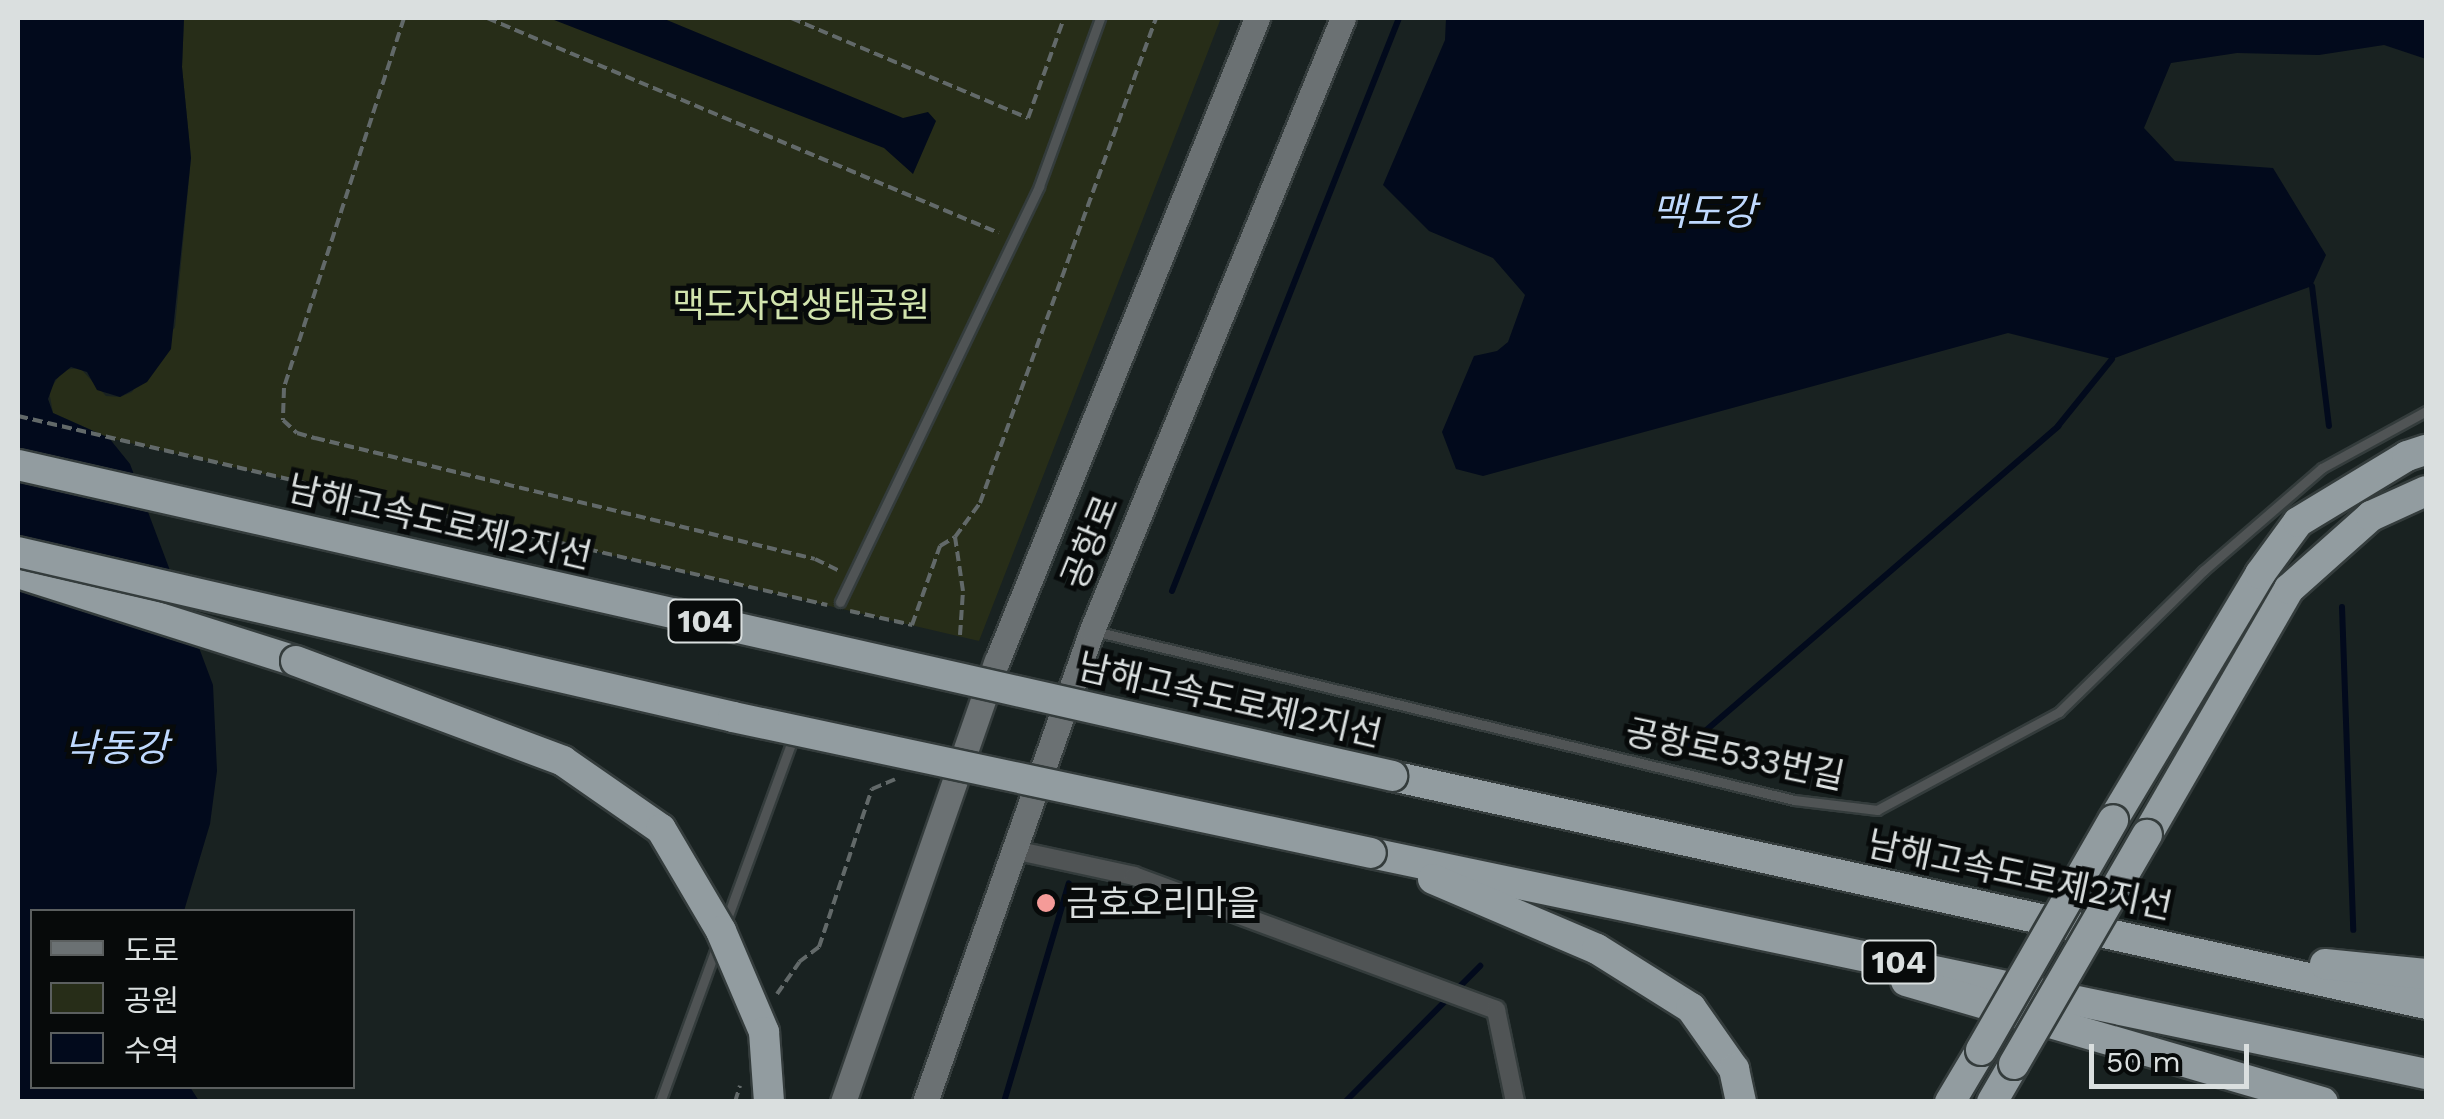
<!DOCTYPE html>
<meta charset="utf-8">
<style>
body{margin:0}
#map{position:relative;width:2444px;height:1119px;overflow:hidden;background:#192221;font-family:"Work Sans","Noto Sans KR",sans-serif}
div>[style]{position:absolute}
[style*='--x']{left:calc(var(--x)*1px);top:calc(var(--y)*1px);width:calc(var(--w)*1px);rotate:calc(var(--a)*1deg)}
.green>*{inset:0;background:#272d18}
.water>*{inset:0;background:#020a1c}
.stream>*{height:6px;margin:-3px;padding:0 3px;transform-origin:3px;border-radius:3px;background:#020a1c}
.path>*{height:4px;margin-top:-2px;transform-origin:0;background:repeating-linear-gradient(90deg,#626969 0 10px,transparent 0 15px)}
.roads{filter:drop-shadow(2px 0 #343c3c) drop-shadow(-2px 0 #343c3c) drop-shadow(0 2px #343c3c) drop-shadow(0 -2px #343c3c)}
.service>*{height:9px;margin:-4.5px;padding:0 4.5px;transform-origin:4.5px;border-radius:4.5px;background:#505455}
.minor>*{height:18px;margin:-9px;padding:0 9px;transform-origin:9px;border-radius:9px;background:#505455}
.secondary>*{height:25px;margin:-12.5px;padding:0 12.5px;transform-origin:12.5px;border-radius:12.5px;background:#6b7173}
.motorway>*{height:30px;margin:-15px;padding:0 15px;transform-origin:15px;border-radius:15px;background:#929ca0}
.bridges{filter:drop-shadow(2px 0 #343c3c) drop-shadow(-2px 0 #343c3c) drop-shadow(0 2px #343c3c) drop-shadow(0 -2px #343c3c)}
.motorway-bridge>*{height:30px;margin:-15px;padding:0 15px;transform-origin:15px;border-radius:15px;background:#929ca0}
.dots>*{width:28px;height:28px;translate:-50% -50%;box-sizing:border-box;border:5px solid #070a0a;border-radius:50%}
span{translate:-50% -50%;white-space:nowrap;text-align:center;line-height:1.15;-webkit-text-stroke:10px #070a0a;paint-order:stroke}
.shield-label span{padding:2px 8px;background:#070a0a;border:2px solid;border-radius:8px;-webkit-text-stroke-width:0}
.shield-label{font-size:32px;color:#dadfdf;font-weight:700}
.park-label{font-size:35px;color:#d2e4ae}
.street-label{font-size:35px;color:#dadfdf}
.poi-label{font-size:35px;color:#dadfdf}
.left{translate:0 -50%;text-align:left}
.water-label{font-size:38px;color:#bfd9fe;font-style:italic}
.frame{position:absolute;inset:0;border:20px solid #dadfdf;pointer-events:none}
.legend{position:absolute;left:30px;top:909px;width:325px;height:180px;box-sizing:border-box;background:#070a0a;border:2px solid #5b5f5f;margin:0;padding:12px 18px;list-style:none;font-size:30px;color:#dadfdf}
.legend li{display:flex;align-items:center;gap:20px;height:50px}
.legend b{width:50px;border:2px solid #5b5f5f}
.scale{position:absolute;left:2089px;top:1044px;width:160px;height:45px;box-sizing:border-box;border:5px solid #dadfdf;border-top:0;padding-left:12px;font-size:30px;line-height:35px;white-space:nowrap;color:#dadfdf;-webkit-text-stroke:8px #070a0a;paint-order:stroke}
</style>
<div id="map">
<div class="green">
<div style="clip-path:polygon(184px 18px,1221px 18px,979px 641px,109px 438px,53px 413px,49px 391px,63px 370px,80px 368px,106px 396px,120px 397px,132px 392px,175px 327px,191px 158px,182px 67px)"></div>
</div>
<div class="water">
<div style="clip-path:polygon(18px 18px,184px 18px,182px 67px,191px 158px,171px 349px,147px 382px,120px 397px,97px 390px,87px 372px,71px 367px,55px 380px,48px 399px,53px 413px,109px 438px,130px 464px,213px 685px,217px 771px,210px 824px,184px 911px,32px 912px,32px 1086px,190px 1087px,199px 1101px,18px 1101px)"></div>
<div style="clip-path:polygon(549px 18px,662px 18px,903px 118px,928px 112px,936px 121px,913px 174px,884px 148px)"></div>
<div style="clip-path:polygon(1446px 18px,2426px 18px,2426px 59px,2384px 45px,2319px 55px,2237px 53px,2171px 63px,2144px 128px,2175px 161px,2273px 168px,2326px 255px,2312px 286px,2112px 359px,2008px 333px,1483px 476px,1456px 469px,1442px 432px,1474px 356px,1497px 351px,1508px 342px,1525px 295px,1493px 258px,1429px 231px,1383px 185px,1445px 40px)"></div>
</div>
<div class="stream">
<div style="--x:2312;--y:286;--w:141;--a:83.1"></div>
<div style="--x:1172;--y:591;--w:616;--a:-68.39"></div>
<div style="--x:2342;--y:607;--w:323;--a:88"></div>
<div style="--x:1689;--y:745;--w:488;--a:-40.8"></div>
<div style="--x:2058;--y:426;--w:86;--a:-51.1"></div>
<div style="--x:1004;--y:1102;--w:228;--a:-73.5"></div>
<div style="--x:1345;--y:1102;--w:192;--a:-45.2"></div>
</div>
<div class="path">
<div style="--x:404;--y:18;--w:389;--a:108"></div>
<div style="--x:284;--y:388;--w:32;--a:92"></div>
<div style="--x:283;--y:420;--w:19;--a:43"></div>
<div style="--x:297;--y:433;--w:19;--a:16"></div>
<div style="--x:315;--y:438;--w:514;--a:13.6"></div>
<div style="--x:815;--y:559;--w:28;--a:26"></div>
<div style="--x:487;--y:18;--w:555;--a:22.78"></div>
<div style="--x:791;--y:18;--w:257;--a:22.9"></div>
<div style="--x:1028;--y:118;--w:106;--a:-70.2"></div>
<div style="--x:18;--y:416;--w:831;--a:13.15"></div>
<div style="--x:850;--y:611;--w:64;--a:12.7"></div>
<div style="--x:912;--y:625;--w:84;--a:-70.5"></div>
<div style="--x:940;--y:546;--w:17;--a:-31"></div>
<div style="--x:960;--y:635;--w:44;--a:-86.1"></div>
<div style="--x:963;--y:591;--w:55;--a:-98.4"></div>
<div style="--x:955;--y:537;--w:42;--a:-53.7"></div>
<div style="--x:980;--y:503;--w:516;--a:-70.05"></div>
<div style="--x:777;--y:994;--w:39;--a:-55"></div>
<div style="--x:799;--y:962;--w:25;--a:-37"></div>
<div style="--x:819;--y:947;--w:167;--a:-71.5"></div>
<div style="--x:872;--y:789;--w:25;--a:-23"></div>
<div style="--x:735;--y:1102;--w:17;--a:-73"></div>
</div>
<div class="roads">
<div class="service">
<div style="--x:840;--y:602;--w:461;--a:-64.4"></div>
<div style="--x:1039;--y:186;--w:179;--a:-70"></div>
<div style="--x:1094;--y:631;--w:720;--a:13.57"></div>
<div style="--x:1794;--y:800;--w:84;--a:6.9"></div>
<div style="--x:1877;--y:810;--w:207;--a:-28.3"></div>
<div style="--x:2059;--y:712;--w:202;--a:-44.4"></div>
<div style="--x:2203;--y:571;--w:157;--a:-40.9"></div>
<div style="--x:2322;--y:468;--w:119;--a:-28.7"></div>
<div style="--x:725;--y:924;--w:198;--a:-69.9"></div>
<div style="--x:660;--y:1102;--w:169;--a:-70"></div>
</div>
<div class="minor">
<div style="--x:1014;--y:850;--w:123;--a:12.2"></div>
<div style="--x:1134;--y:876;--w:386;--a:20.3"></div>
<div style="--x:1496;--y:1010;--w:94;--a:78.3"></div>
</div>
<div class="secondary">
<div style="--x:843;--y:1102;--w:467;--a:-70.8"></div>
<div style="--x:997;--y:661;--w:694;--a:-67.98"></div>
<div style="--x:925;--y:1102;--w:501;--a:-70.52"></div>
<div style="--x:1092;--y:630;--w:661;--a:-67.7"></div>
</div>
<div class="motorway">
<div style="--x:18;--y:573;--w:292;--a:17.6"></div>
<div style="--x:1392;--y:776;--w:1059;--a:12.43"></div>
<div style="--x:2113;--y:820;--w:287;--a:-59.1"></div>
<div style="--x:2260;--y:574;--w:64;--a:-53.8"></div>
<div style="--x:2298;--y:522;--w:127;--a:-31.2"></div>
<div style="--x:2407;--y:456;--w:20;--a:-18"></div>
<div style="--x:2147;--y:835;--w:284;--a:-60"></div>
<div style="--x:2289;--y:589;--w:110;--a:-41.7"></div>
<div style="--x:2371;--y:516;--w:60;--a:-24.4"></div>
<div style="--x:1371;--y:853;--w:1078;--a:11.83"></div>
<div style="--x:1433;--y:879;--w:178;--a:23.1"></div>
<div style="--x:1597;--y:949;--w:111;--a:32.1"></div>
<div style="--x:1691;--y:1008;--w:75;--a:54.8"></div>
<div style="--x:1734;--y:1069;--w:34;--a:78"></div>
<div style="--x:2325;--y:964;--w:101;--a:5.7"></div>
<div style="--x:1906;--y:981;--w:434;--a:16.2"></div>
<div style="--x:1950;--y:1102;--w:61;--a:-59.2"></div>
<div style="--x:1992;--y:1102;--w:44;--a:-59.9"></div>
</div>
</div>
<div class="bridges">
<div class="motorway-bridge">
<div style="--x:18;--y:465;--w:1409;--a:12.75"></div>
<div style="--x:18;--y:552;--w:734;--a:12.99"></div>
<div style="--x:733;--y:717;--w:652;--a:12.03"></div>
<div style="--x:296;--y:661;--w:285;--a:20.5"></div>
<div style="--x:563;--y:761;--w:119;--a:34.8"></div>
<div style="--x:661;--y:829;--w:118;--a:59.5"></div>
<div style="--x:721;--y:931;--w:110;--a:66.9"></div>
<div style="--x:764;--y:1032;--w:70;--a:85.9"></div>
<div style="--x:1981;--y:1050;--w:265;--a:-60.1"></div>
<div style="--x:2014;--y:1064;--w:265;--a:-59.9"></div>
</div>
</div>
<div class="dots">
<div style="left:1046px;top:903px;background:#f59b98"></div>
</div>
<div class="shield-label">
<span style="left:705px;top:621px">104</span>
<span style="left:1899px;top:962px">104</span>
</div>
<div class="park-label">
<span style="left:801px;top:305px">맥도자연생태공원</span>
</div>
<div class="street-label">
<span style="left:440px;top:522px;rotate:13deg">남해고속도로제2지선</span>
<span style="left:1090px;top:542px;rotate:-68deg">공항로</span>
<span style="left:1230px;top:700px;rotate:13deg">남해고속도로제2지선</span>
<span style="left:1735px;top:754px;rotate:12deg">공항로533번길</span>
<span style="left:2020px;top:875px;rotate:12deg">남해고속도로제2지선</span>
</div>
<div class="poi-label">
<span class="left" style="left:1066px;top:903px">금호오리마을</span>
</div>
<div class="water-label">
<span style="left:1704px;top:213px">맥도강</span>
<span style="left:116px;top:749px">낙동강</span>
</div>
<div class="frame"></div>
<ul class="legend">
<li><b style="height:12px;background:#6b7173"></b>도로</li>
<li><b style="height:28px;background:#272d18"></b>공원</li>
<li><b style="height:28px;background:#020a1c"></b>수역</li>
</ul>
<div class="scale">50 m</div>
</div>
